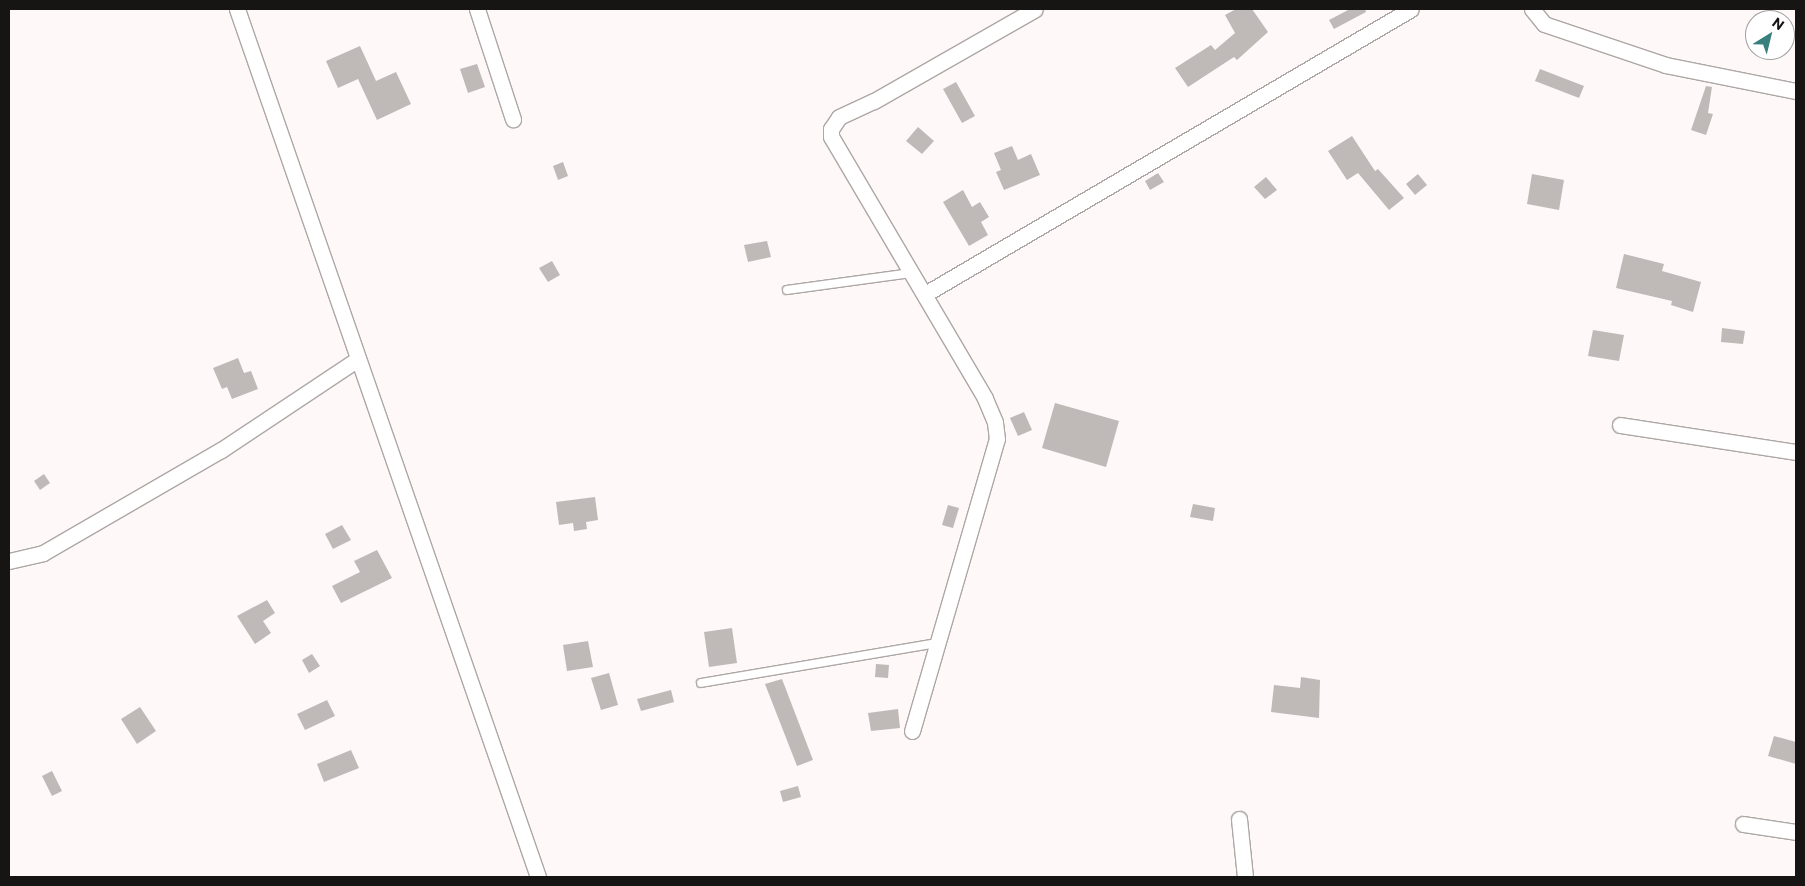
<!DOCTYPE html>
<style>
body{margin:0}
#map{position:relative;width:1805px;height:886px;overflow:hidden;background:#fef9f8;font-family:Commissioner,sans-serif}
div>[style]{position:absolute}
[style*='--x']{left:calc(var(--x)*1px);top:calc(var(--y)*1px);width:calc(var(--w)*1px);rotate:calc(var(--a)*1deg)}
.building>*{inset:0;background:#bfb9b7}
.roads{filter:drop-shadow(1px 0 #ada7a5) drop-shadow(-1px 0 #ada7a5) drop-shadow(0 1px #ada7a5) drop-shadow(0 -1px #ada7a5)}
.service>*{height:8px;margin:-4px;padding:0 4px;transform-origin:4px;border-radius:4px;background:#fff}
.minor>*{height:15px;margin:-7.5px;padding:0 7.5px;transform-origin:7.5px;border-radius:7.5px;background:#fff}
span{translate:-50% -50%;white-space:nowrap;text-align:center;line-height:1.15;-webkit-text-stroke:4px #fff;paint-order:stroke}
.frame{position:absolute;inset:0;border:10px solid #171514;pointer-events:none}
.north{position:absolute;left:1745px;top:10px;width:50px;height:50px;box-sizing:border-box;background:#fff;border:1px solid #a2a1a1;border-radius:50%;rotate:36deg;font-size:14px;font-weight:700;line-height:20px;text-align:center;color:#171514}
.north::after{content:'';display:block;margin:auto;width:18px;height:22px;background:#38807d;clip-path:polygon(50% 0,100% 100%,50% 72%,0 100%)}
</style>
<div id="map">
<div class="building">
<div style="clip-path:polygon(1236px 9px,1252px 9px,1268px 32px,1237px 60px,1234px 57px,1188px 87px,1175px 68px,1211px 45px,1215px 50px,1235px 33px,1225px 15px)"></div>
<div style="clip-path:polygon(1350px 9px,1365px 9px,1366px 12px,1334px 29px,1329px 20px)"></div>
<div style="clip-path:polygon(360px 46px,376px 81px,396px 72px,411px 104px,377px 120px,358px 79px,338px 88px,326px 61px)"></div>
<div style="clip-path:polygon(477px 64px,485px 87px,468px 93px,460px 69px)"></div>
<div style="clip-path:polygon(1540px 69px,1584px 86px,1579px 98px,1535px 81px)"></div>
<div style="clip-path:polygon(956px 82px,975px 116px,962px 123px,943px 89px)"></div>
<div style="clip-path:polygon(1706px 86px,1712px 87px,1708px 113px,1713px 114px,1706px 135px,1691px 130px)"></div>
<div style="clip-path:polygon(918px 127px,934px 141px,922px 154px,906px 141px)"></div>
<div style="clip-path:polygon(1352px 136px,1375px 171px,1378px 169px,1404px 198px,1389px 210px,1358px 173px,1347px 180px,1328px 151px)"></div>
<div style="clip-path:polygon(1012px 146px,1018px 160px,1031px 154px,1040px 175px,1004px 190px,996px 172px,1001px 170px,994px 153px)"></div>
<div style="clip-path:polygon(563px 162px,568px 176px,558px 180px,553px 166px)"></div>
<div style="clip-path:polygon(1158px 173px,1164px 182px,1150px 190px,1145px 181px)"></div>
<div style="clip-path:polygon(1418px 174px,1427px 185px,1415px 195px,1406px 184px)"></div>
<div style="clip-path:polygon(1532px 174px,1564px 180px,1559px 210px,1527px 204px)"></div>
<div style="clip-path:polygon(1266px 177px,1277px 190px,1265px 199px,1254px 187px)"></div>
<div style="clip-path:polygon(963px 190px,972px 207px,980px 202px,989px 217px,981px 222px,988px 235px,969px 246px,943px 202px)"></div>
<div style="clip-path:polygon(767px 241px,771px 257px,748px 262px,744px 245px)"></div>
<div style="clip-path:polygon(1624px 254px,1664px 264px,1662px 271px,1701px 282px,1693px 312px,1671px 305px,1672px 301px,1616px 288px)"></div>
<div style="clip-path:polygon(552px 261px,560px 275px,548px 282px,539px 268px)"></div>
<div style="clip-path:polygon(1722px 328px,1745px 331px,1743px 344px,1721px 342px)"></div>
<div style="clip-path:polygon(1593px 330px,1624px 335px,1619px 361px,1588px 356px)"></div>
<div style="clip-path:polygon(238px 358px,244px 373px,251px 371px,258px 389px,232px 399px,227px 387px,222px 389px,213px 368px)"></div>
<div style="clip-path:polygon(1055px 403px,1119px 421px,1106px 467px,1042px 448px)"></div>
<div style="clip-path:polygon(1024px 412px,1032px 430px,1018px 436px,1010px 418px)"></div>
<div style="clip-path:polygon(44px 474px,50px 483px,40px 490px,34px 481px)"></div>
<div style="clip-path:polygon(595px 497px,598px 520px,586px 522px,587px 529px,574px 531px,573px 523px,559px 525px,556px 502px)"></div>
<div style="clip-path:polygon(1193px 504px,1215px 508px,1213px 521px,1190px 517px)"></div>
<div style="clip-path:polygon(948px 505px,959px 508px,953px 528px,942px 525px)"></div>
<div style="clip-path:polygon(342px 525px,351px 540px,333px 549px,325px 534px)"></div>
<div style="clip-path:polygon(377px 550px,392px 578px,341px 603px,332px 586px,360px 572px,354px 561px)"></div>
<div style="clip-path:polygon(267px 600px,275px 613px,263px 621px,271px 633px,255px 644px,237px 616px)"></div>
<div style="clip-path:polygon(732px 628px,737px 663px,709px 667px,704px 632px)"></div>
<div style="clip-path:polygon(588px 641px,593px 667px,567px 671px,563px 645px)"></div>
<div style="clip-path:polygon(312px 654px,320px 666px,309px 673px,302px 660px)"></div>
<div style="clip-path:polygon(876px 664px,889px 665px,888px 678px,875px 677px)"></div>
<div style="clip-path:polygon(609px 673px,618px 705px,601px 710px,591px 678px)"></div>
<div style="clip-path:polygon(1301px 677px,1320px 680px,1319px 718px,1271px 712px,1274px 685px,1300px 688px)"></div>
<div style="clip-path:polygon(782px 679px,813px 760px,797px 766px,765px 684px)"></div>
<div style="clip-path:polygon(671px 690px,674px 702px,641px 711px,637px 699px)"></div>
<div style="clip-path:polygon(327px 700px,335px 716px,305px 730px,297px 714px)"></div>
<div style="clip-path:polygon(140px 707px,156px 731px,137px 744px,121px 719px)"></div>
<div style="clip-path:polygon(898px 709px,900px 728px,871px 731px,868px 713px)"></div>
<div style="clip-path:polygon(1774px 736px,1796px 742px,1796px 764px,1768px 756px)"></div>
<div style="clip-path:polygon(351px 750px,359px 768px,324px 782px,317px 764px)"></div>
<div style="clip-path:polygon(52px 771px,62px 791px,52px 796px,42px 776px)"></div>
<div style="clip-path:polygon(798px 786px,801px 797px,783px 802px,780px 791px)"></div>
</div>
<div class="roads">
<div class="service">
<div style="--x:787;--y:290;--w:125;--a:-7.8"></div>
<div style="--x:701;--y:683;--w:240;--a:-9.6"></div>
</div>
<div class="minor">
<div style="--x:237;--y:9;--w:919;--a:70.87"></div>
<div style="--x:477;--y:9;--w:116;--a:71.9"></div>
<div style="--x:1532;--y:9;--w:19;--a:51"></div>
<div style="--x:1544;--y:24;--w:129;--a:18.6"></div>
<div style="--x:1666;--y:65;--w:133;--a:11.3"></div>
<div style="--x:925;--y:294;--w:563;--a:-30.39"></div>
<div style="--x:1620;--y:425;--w:178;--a:8.7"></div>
<div style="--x:9;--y:561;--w:35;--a:-13"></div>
<div style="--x:43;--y:553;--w:206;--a:-30.1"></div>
<div style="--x:221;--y:450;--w:164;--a:-33.6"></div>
<div style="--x:912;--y:731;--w:304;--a:-73.8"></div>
<div style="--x:997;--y:439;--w:17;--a:-97"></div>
<div style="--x:995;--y:422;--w:26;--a:-113"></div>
<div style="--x:985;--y:398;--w:303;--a:-120.5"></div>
<div style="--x:831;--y:137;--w:8;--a:-90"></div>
<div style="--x:831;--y:129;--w:14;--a:-56"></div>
<div style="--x:839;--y:117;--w:38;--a:-25"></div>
<div style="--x:874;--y:101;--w:185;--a:-29.7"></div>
<div style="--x:1239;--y:819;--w:58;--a:84.1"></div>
<div style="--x:1743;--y:824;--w:54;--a:8.6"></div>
</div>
</div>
<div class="frame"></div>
<div class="north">N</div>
</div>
